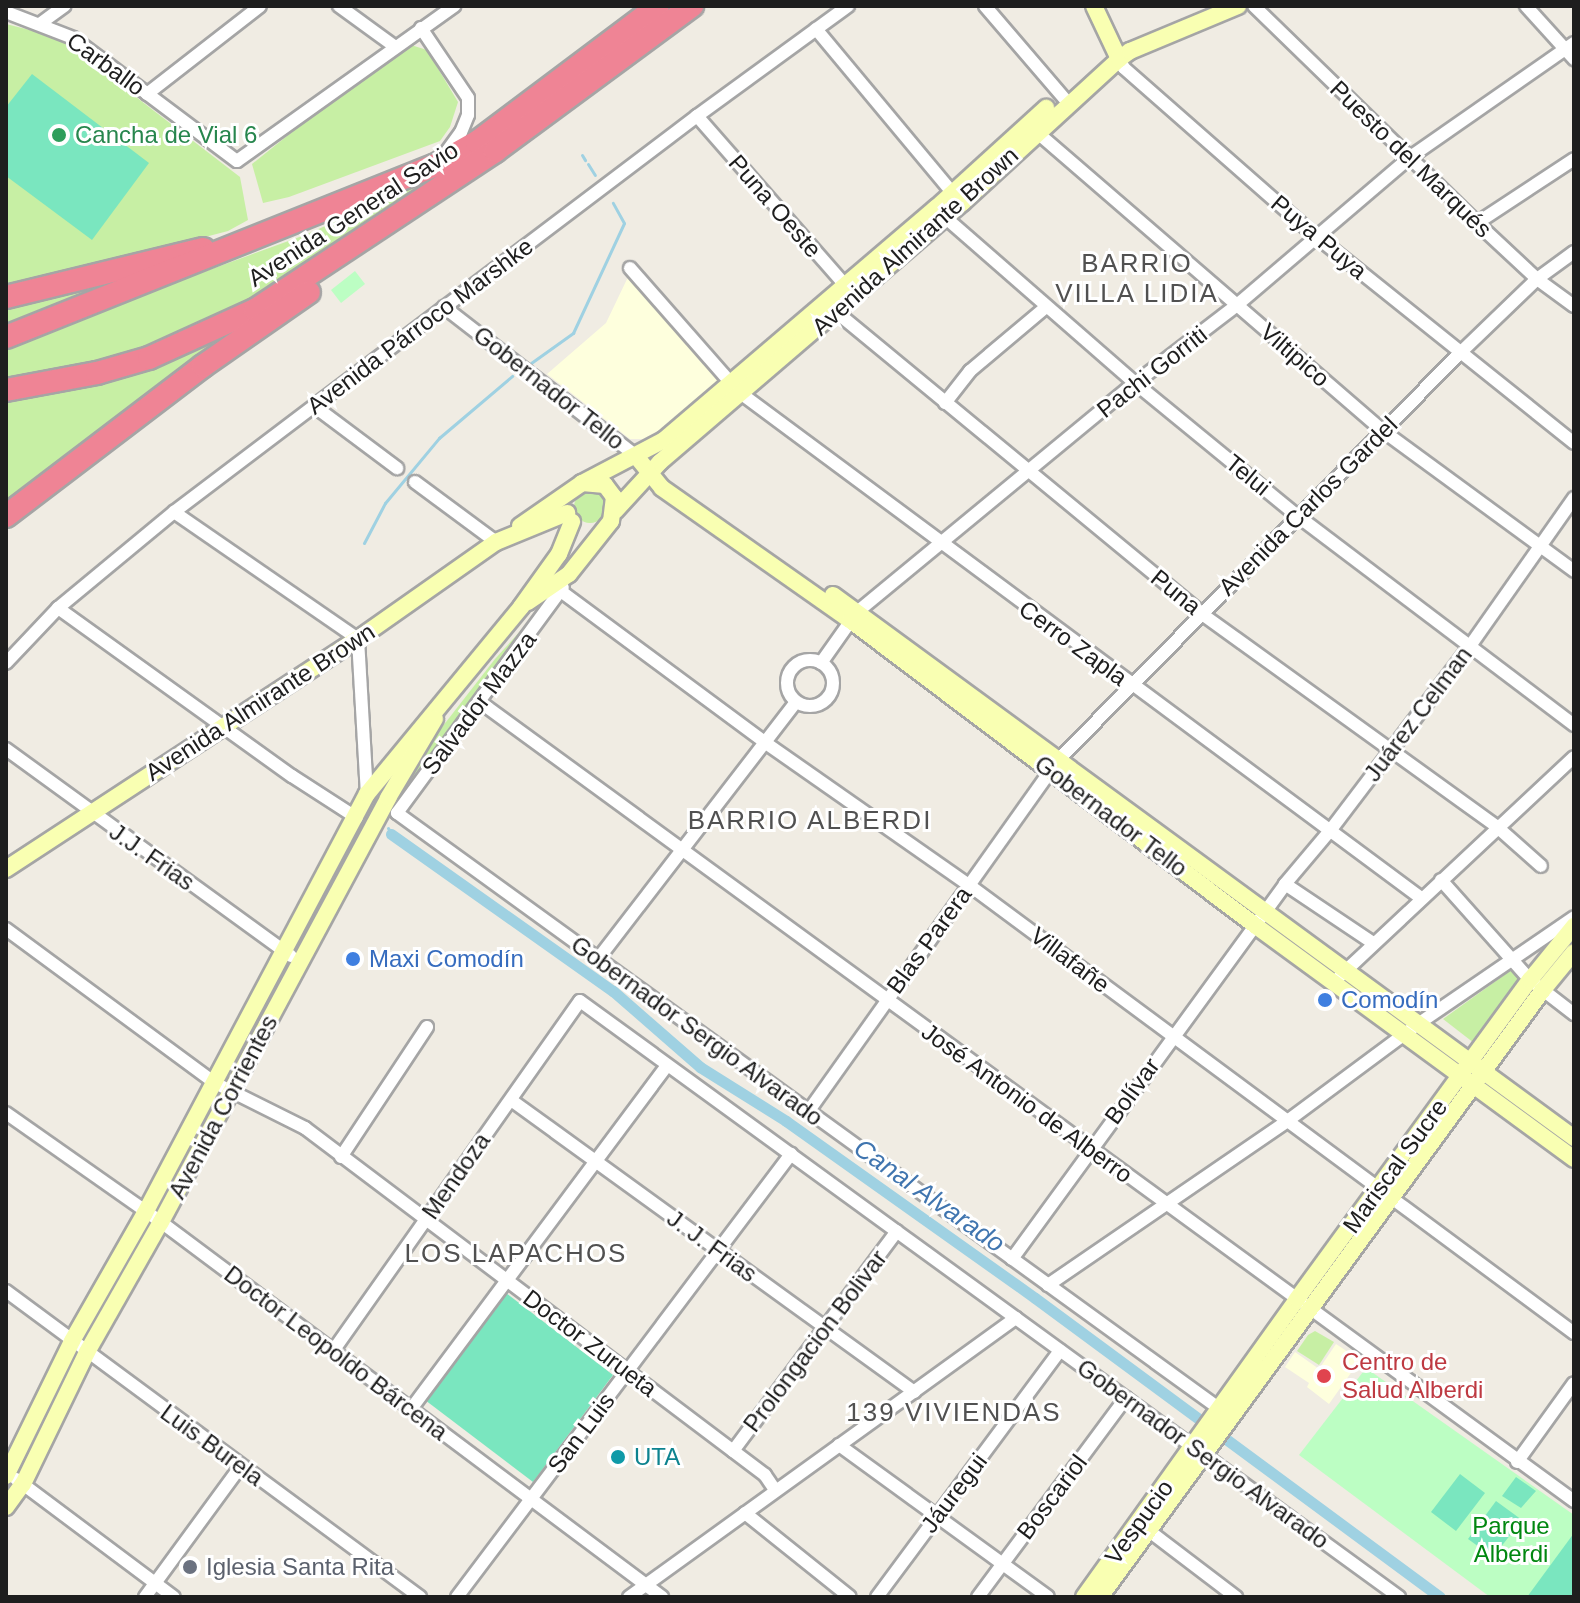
<!DOCTYPE html>
<meta charset="utf-8">
<style>
body{margin:0}
#map{position:relative;width:1580px;height:1603px;overflow:hidden;background:#f0ece3;font-family:Arial,sans-serif}
div>[style]{position:absolute}
[style*='--x']{left:calc(var(--x)*1px);top:calc(var(--y)*1px);width:calc(var(--w)*1px);rotate:calc(var(--a)*1deg)}
.education>*{inset:0;background:#feffdd}
.grass>*{inset:0;background:#c7efa4}
.round{border-radius:50%}
.park>*{inset:0;background:#bcfec3}
.pitch>*{inset:0;background:#7ae6bf}
.stream>*{height:3px;margin:-1.5px;padding:0 1.5px;transform-origin:1.5px;border-radius:1.5px;background:#9fd1e2}
.canal>*{height:11px;margin:-5.5px;padding:0 5.5px;transform-origin:5.5px;border-radius:5.5px;background:#9fd1e2}
.roads{filter:drop-shadow(2px 0 #a5a5a5) drop-shadow(-2px 0 #a5a5a5) drop-shadow(0 2px #a5a5a5) drop-shadow(0 -2px #a5a5a5)}
.street>*{height:12px;margin:-6px;padding:0 6px;transform-origin:6px;border-radius:6px;background:#fff}
.street>.ring{margin:-6px;padding:0;box-sizing:content-box;background:none;border:12px solid #fff;border-radius:50%}
.secondary>*{height:16px;margin:-8px;padding:0 8px;transform-origin:8px;border-radius:8px;background:#f9ffb2}
.highway>*{height:22px;margin:-11px;padding:0 11px;transform-origin:11px;border-radius:11px;background:#ef8495}
.dots>*{width:22px;height:22px;translate:-50% -50%;box-sizing:border-box;border:4px solid #fff;border-radius:50%}
span{translate:-50% -50%;white-space:nowrap;text-align:center;line-height:1.15;-webkit-text-stroke:6px #fff;paint-order:stroke}
.street-label{font-size:24px;color:#1e1e1e}
.leisure-label{font-size:24px;color:#27864d}
.left{translate:0 -50%;text-align:left}
.shop-label{font-size:24px;color:#366cbe}
.health-label{font-size:24px;color:#be3a42}
.culture-label{font-size:24px;color:#0d838f}
.park-label{font-size:24px;color:#018710}
.worship-label{font-size:24px;color:#5b616d}
.neighbourhood-label{font-size:26px;color:#515151;letter-spacing:2px}
.water-label{font-size:26px;color:#4075af;font-style:italic}
.frame{position:absolute;inset:0;border:8px solid #1e1e1e;pointer-events:none}
</style>
<div id="map">
<div class="education">
<div style="clip-path:polygon(628px 277px,719px 379px,672px 423px,643px 439px,630px 439px,547px 374px,606px 323px)"></div>
<div style="clip-path:polygon(1336px 1344px,1360px 1360px,1329px 1404px,1307px 1387px,1309px 1383px,1285px 1367px,1295px 1352px,1319px 1369px)"></div>
</div>
<div class="grass">
<div style="clip-path:polygon(6px 24px,58px 37px,240px 177px,248px 220px,228px 231px,6px 289px)"></div>
<div style="clip-path:polygon(411px 45px,427px 50px,458px 102px,450px 127px,440px 141px,289px 197px,263px 203px,252px 164px,333px 99px)"></div>
<div style="clip-path:polygon(422px 183px,424px 185px,271px 296px,114px 361px,6px 380px,6px 344px,305px 235px)"></div>
<div style="clip-path:polygon(188px 262px,6px 327px,6px 304px)"></div>
<div style="clip-path:polygon(236px 334px,6px 508px,6px 401px,139px 372px)"></div>
<div class="round" style="left:574px;top:491px;width:32px;height:32px"></div>
<div style="clip-path:polygon(542px 607px,472px 703px,391px 807px,403px 782px,439px 731px,495px 659px)"></div>
<div style="clip-path:polygon(1514px 968px,1522px 978px,1474px 1043px,1443px 1019px)"></div>
<div style="clip-path:polygon(1315px 1331px,1334px 1342px,1319px 1365px,1297px 1351px,1308px 1335px)"></div>
</div>
<div class="park">
<div style="clip-path:polygon(355px 271px,365px 284px,341px 303px,331px 290px)"></div>
<div style="clip-path:polygon(1366px 1368px,1574px 1515px,1574px 1597px,1490px 1597px,1299px 1455px)"></div>
</div>
<div class="pitch">
<div style="clip-path:polygon(32px 74px,149px 163px,92px 240px,6px 176px,6px 107px)"></div>
<div style="clip-path:polygon(506px 1293px,613px 1375px,533px 1482px,425px 1400px)"></div>
<div style="clip-path:polygon(1460px 1474px,1485px 1493px,1456px 1531px,1431px 1512px)"></div>
<div style="clip-path:polygon(1516px 1477px,1536px 1491px,1521px 1508px,1502px 1496px)"></div>
<div style="clip-path:polygon(1496px 1501px,1522px 1520px,1493px 1557px,1468px 1539px)"></div>
<div style="clip-path:polygon(1574px 1533px,1574px 1597px,1527px 1597px)"></div>
</div>
<div class="stream">
<div style="--x:582;--y:155;--w:6;--a:59"></div>
<div style="--x:588;--y:164;--w:13;--a:58"></div>
<div style="--x:531;--y:363;--w:52;--a:-35.5"></div>
<div style="--x:573;--y:333;--w:121;--a:-65.1"></div>
<div style="--x:624;--y:223;--w:23;--a:-119"></div>
<div style="--x:364;--y:543;--w:45;--a:-62.3"></div>
<div style="--x:385;--y:503;--w:85;--a:-50.3"></div>
<div style="--x:439;--y:438;--w:96;--a:-40.3"></div>
<div style="--x:388;--y:828;--w:7;--a:63"></div>
</div>
<div class="canal">
<div style="--x:391;--y:834;--w:272;--a:35.3"></div>
<div style="--x:613;--y:991;--w:116;--a:41.1"></div>
<div style="--x:700;--y:1067;--w:102;--a:32.1"></div>
<div style="--x:786;--y:1121;--w:305;--a:35.4"></div>
<div style="--x:1035;--y:1298;--w:503;--a:36.44"></div>
</div>
<div class="roads">
<div class="street">
<div style="--x:339;--y:6;--w:68;--a:36"></div>
<div style="--x:985;--y:6;--w:128;--a:49.4"></div>
<div style="--x:1254;--y:6;--w:311;--a:44.2"></div>
<div style="--x:1477;--y:223;--w:82;--a:43"></div>
<div style="--x:1537;--y:279;--w:46;--a:36.1"></div>
<div style="--x:1526;--y:6;--w:72;--a:47.8"></div>
<div style="--x:6;--y:12;--w:72;--a:21.2"></div>
<div style="--x:73;--y:38;--w:205;--a:36.9"></div>
<div style="--x:237;--y:161;--w:267;--a:-35.5"></div>
<div style="--x:41;--y:23;--w:29;--a:-36"></div>
<div style="--x:421;--y:28;--w:84;--a:56.1"></div>
<div style="--x:468;--y:98;--w:17;--a:90"></div>
<div style="--x:468;--y:115;--w:18;--a:112"></div>
<div style="--x:461;--y:132;--w:29;--a:126"></div>
<div style="--x:816;--y:29;--w:220;--a:50.2"></div>
<div style="--x:1119;--y:59;--w:10;--a:61"></div>
<div style="--x:1124;--y:68;--w:244;--a:41.3"></div>
<div style="--x:1307;--y:229;--w:342;--a:38.7"></div>
<div style="--x:147;--y:94;--w:143;--a:-37.9"></div>
<div style="--x:697;--y:116;--w:232;--a:48.8"></div>
<div style="--x:1032;--y:128;--w:464;--a:40.8"></div>
<div style="--x:1383;--y:431;--w:237;--a:36.2"></div>
<div style="--x:939;--y:212;--w:260;--a:41.1"></div>
<div style="--x:1135;--y:383;--w:212;--a:39.3"></div>
<div style="--x:1299;--y:517;--w:345;--a:37.1"></div>
<div style="--x:1477;--y:223;--w:116;--a:-33.4"></div>
<div style="--x:630;--y:268;--w:165;--a:48.7"></div>
<div style="--x:739;--y:392;--w:849;--a:36.57"></div>
<div style="--x:829;--y:306;--w:484;--a:39.5"></div>
<div style="--x:1202;--y:614;--w:362;--a:35.8"></div>
<div style="--x:1496;--y:826;--w:60;--a:41.6"></div>
<div style="--x:444;--y:307;--w:243;--a:37.8"></div>
<div style="--x:945;--y:403;--w:41;--a:-52"></div>
<div style="--x:970;--y:371;--w:99;--a:-40.1"></div>
<div style="--x:314;--y:406;--w:104;--a:36.8"></div>
<div style="--x:415;--y:482;--w:101;--a:36.5"></div>
<div style="--x:174;--y:512;--w:224;--a:34.6"></div>
<div style="--x:358;--y:639;--w:155;--a:86.7"></div>
<div style="--x:562;--y:592;--w:250;--a:36.5"></div>
<div style="--x:763;--y:741;--w:251;--a:35"></div>
<div style="--x:969;--y:885;--w:753;--a:36.52"></div>
<div style="--x:58;--y:608;--w:288;--a:35.7"></div>
<div style="--x:292;--y:776;--w:77;--a:32.9"></div>
<div class="ring" style="left:787px;top:660px;width:34px;height:34px"></div>
<div style="--x:6;--y:663;--w:76;--a:-46.6"></div>
<div style="--x:58;--y:608;--w:151;--a:-39.6"></div>
<div style="--x:174;--y:512;--w:656;--a:-37.13"></div>
<div style="--x:697;--y:116;--w:187;--a:-36.1"></div>
<div style="--x:821;--y:663;--w:62;--a:-54.8"></div>
<div style="--x:857;--y:612;--w:360;--a:-39.5"></div>
<div style="--x:1135;--y:383;--w:128;--a:-37.4"></div>
<div style="--x:1237;--y:305;--w:226;--a:-40.5"></div>
<div style="--x:1409;--y:158;--w:201;--a:-34.9"></div>
<div style="--x:480;--y:702;--w:1355;--a:36.14"></div>
<div style="--x:6;--y:749;--w:352;--a:36"></div>
<div style="--x:397;--y:813;--w:1021;--a:35.92"></div>
<div style="--x:397;--y:813;--w:280;--a:-53.7"></div>
<div style="--x:1441;--y:880;--w:134;--a:48.3"></div>
<div style="--x:1530;--y:980;--w:56;--a:37.7"></div>
<div style="--x:1285;--y:884;--w:106;--a:33.8"></div>
<div style="--x:6;--y:929;--w:260;--a:36.4"></div>
<div style="--x:215;--y:1083;--w:101;--a:26.6"></div>
<div style="--x:305;--y:1128;--w:576;--a:37.03"></div>
<div style="--x:765;--y:1475;--w:18;--a:56"></div>
<div style="--x:598;--y:959;--w:324;--a:-52.4"></div>
<div style="--x:1340;--y:976;--w:320;--a:-43.1"></div>
<div style="--x:511;--y:1100;--w:498;--a:35.9"></div>
<div style="--x:808;--y:1112;--w:432;--a:-54.6"></div>
<div style="--x:1058;--y:760;--w:571;--a:-45.35"></div>
<div style="--x:1459;--y:354;--w:108;--a:-43.9"></div>
<div style="--x:1537;--y:279;--w:46;--a:-36.1"></div>
<div style="--x:6;--y:1113;--w:189;--a:35.1"></div>
<div style="--x:161;--y:1222;--w:626;--a:36.81"></div>
<div style="--x:341;--y:1157;--w:156;--a:-56.5"></div>
<div style="--x:1012;--y:1259;--w:464;--a:-53.9"></div>
<div style="--x:1285;--y:884;--w:68;--a:-49.8"></div>
<div style="--x:1329;--y:832;--w:233;--a:-52.8"></div>
<div style="--x:1470;--y:646;--w:181;--a:-54.9"></div>
<div style="--x:1048;--y:1285;--w:288;--a:-34.4"></div>
<div style="--x:1286;--y:1122;--w:164;--a:-36.6"></div>
<div style="--x:1418;--y:1024;--w:189;--a:-34.4"></div>
<div style="--x:6;--y:1291;--w:515;--a:36.47"></div>
<div style="--x:333;--y:1351;--w:428;--a:-54.8"></div>
<div style="--x:580;--y:1001;--w:1013;--a:36.04"></div>
<div style="--x:411;--y:1409;--w:428;--a:-53.3"></div>
<div style="--x:839;--y:1445;--w:258;--a:36"></div>
<div style="--x:733;--y:1451;--w:274;--a:-53.3"></div>
<div style="--x:1517;--y:1462;--w:97;--a:-54.2"></div>
<div style="--x:16;--y:1479;--w:197;--a:36.8"></div>
<div style="--x:745;--y:1513;--w:134;--a:38.7"></div>
<div style="--x:1148;--y:1530;--w:111;--a:37.3"></div>
<div style="--x:145;--y:1597;--w:162;--a:-53.8"></div>
<div style="--x:457;--y:1597;--w:555;--a:-52.99"></div>
<div style="--x:629;--y:1597;--w:477;--a:-35.8"></div>
<div style="--x:877;--y:1597;--w:307;--a:-53.4"></div>
<div style="--x:978;--y:1597;--w:248;--a:-53.4"></div>
</div>
<div class="secondary">
<div style="--x:1094;--y:6;--w:59;--a:64.7"></div>
<div style="--x:636;--y:456;--w:41;--a:50.9"></div>
<div style="--x:662;--y:488;--w:230;--a:35.1"></div>
<div style="--x:850;--y:620;--w:508;--a:37.01"></div>
<div style="--x:1256;--y:926;--w:394;--a:36.2"></div>
<div style="--x:582;--y:483;--w:93;--a:-27.7"></div>
<div style="--x:664;--y:440;--w:358;--a:-40.5"></div>
<div style="--x:936;--y:208;--w:149;--a:-42.3"></div>
<div style="--x:615;--y:511;--w:67;--a:-47.4"></div>
<div style="--x:660;--y:462;--w:398;--a:-40.6"></div>
<div style="--x:962;--y:203;--w:213;--a:-42.5"></div>
<div style="--x:1119;--y:59;--w:14;--a:-36"></div>
<div style="--x:1130;--y:51;--w:117;--a:-22.6"></div>
<div style="--x:520;--y:526;--w:75;--a:-34.7"></div>
<div style="--x:582;--y:483;--w:23;--a:5"></div>
<div style="--x:605;--y:485;--w:15;--a:53"></div>
<div style="--x:614;--y:497;--w:24;--a:97"></div>
<div style="--x:611;--y:521;--w:68;--a:128.4"></div>
<div style="--x:569;--y:574;--w:50;--a:145.7"></div>
<div style="--x:833;--y:595;--w:919;--a:36.23"></div>
<div style="--x:6;--y:869;--w:420;--a:-33.2"></div>
<div style="--x:358;--y:639;--w:169;--a:-35.1"></div>
<div style="--x:496;--y:542;--w:77;--a:-22.2"></div>
<div style="--x:6;--y:1476;--w:150;--a:-63.9"></div>
<div style="--x:72;--y:1341;--w:147;--a:-60.3"></div>
<div style="--x:145;--y:1213;--w:474;--a:-62.1"></div>
<div style="--x:367;--y:794;--w:242;--a:-50.5"></div>
<div style="--x:521;--y:607;--w:65;--a:-54.4"></div>
<div style="--x:559;--y:554;--w:35;--a:-68"></div>
<div style="--x:6;--y:1507;--w:29;--a:-54"></div>
<div style="--x:23;--y:1484;--w:147;--a:-64.1"></div>
<div style="--x:87;--y:1352;--w:150;--a:-60.4"></div>
<div style="--x:161;--y:1222;--w:481;--a:-61.8"></div>
<div style="--x:388;--y:798;--w:92;--a:-59.3"></div>
<div style="--x:1084;--y:1597;--w:366;--a:-54.4"></div>
<div style="--x:1297;--y:1299;--w:395;--a:-53.9"></div>
<div style="--x:1530;--y:980;--w:70;--a:-50.8"></div>
<div style="--x:1100;--y:1597;--w:750;--a:-53.89"></div>
<div style="--x:1542;--y:991;--w:50;--a:-50.6"></div>
</div>
<div class="highway">
<div style="--x:6;--y:297;--w:203;--a:-13.7"></div>
<div style="--x:6;--y:337;--w:461;--a:-21.8"></div>
<div style="--x:434;--y:166;--w:49;--a:-29.2"></div>
<div style="--x:477;--y:142;--w:226;--a:-36.9"></div>
<div style="--x:6;--y:390;--w:93;--a:-10.6"></div>
<div style="--x:97;--y:373;--w:54;--a:-16.1"></div>
<div style="--x:149;--y:358;--w:116;--a:-24.4"></div>
<div style="--x:255;--y:310;--w:288;--a:-33.5"></div>
<div style="--x:495;--y:151;--w:245;--a:-36.4"></div>
<div style="--x:6;--y:516;--w:248;--a:-37.3"></div>
<div style="--x:203;--y:366;--w:129;--a:-34.9"></div>
</div>
</div>
<div class="dots">
<div style="left:59px;top:135px;background:#2e9e5b"></div>
<div style="left:353px;top:959px;background:#3f7fe0"></div>
<div style="left:1325px;top:1000px;background:#3f7fe0"></div>
<div style="left:1324px;top:1376px;background:#e0444e"></div>
<div style="left:618px;top:1457px;background:#0f9aa8"></div>
<div style="left:190px;top:1567px;background:#6b7280"></div>
</div>
<div class="street-label">
<span style="left:106px;top:64px;rotate:36deg">Carballo</span>
<span style="left:1411px;top:159px;rotate:44deg">Puesto del Marqués</span>
<span style="left:775px;top:206px;rotate:49deg">Puna Oeste</span>
<span style="left:353px;top:214px;rotate:-33deg">Avenida General Savio</span>
<span style="left:1319px;top:237px;rotate:40deg">Puya Puya</span>
<span style="left:915px;top:241px;rotate:-42deg">Avenida Almirante Brown</span>
<span style="left:420px;top:326px;rotate:-37deg">Avenida Párroco Marshke</span>
<span style="left:1295px;top:355px;rotate:41deg">Viltipico</span>
<span style="left:1152px;top:372px;rotate:-38deg">Pachi Gorriti</span>
<span style="left:549px;top:388px;rotate:38deg">Gobernador Tello</span>
<span style="left:1248px;top:475px;rotate:39deg">Telui</span>
<span style="left:1308px;top:506px;rotate:-45deg">Avenida Carlos Gardel</span>
<span style="left:1176px;top:592px;rotate:39deg">Puna</span>
<span style="left:1073px;top:643px;rotate:36deg">Cerro Zapla</span>
<span style="left:260px;top:702px;rotate:-33deg">Avenida Almirante Brown</span>
<span style="left:479px;top:703px;rotate:-53deg">Salvador Mazza</span>
<span style="left:1418px;top:714px;rotate:-53deg">Juárez Celman</span>
<span style="left:1111px;top:816px;rotate:37deg">Gobernador Tello</span>
<span style="left:152px;top:857px;rotate:35deg">J.J. Frias</span>
<span style="left:929px;top:940px;rotate:-54deg">Blas Parera</span>
<span style="left:1070px;top:960px;rotate:37deg">Villafañe</span>
<span style="left:697px;top:1031px;rotate:36deg">Gobernador Sergio Alvarado</span>
<span style="left:1132px;top:1091px;rotate:-54deg">Bolívar</span>
<span style="left:1027px;top:1103px;rotate:36deg">José Antonio de Alberro</span>
<span style="left:223px;top:1107px;rotate:-62deg">Avenida Corrientes</span>
<span style="left:1395px;top:1166px;rotate:-54deg">Mariscal Sucre</span>
<span style="left:456px;top:1176px;rotate:-55deg">Mendoza</span>
<span style="left:712px;top:1246px;rotate:36deg">J. J. Frias</span>
<span style="left:815px;top:1341px;rotate:-53deg">Prolongacion Bolivar</span>
<span style="left:590px;top:1343px;rotate:37deg">Doctor Zurueta</span>
<span style="left:336px;top:1353px;rotate:37deg">Doctor Leopoldo Bárcena</span>
<span style="left:581px;top:1433px;rotate:-53deg">San Luis</span>
<span style="left:212px;top:1445px;rotate:36deg">Luis Burela</span>
<span style="left:1203px;top:1454px;rotate:36deg">Gobernador Sergio Alvarado</span>
<span style="left:954px;top:1493px;rotate:-53deg">Jáuregui</span>
<span style="left:1052px;top:1497px;rotate:-53deg">Boscariol</span>
<span style="left:1139px;top:1522px;rotate:-54deg">Vespucio</span>
</div>
<div class="leisure-label">
<span class="left" style="left:75px;top:135px">Cancha de Vial 6</span>
</div>
<div class="shop-label">
<span class="left" style="left:369px;top:959px">Maxi Comodín</span>
<span class="left" style="left:1341px;top:1000px">Comodín</span>
</div>
<div class="health-label">
<span class="left" style="left:1342px;top:1376px">Centro de<br>Salud Alberdi</span>
</div>
<div class="culture-label">
<span class="left" style="left:634px;top:1457px">UTA</span>
</div>
<div class="park-label">
<span style="left:1511px;top:1540px">Parque<br>Alberdi</span>
</div>
<div class="worship-label">
<span class="left" style="left:206px;top:1567px">Iglesia Santa Rita</span>
</div>
<div class="neighbourhood-label">
<span style="left:1137px;top:279px">BARRIO<br>VILLA LIDIA</span>
<span style="left:810px;top:821px">BARRIO ALBERDI</span>
<span style="left:516px;top:1254px">LOS LAPACHOS</span>
<span style="left:954px;top:1413px">139 VIVIENDAS</span>
</div>
<div class="water-label">
<span style="left:929px;top:1196px;rotate:35deg">Canal Alvarado</span>
</div>
<div class="frame"></div>
</div>
